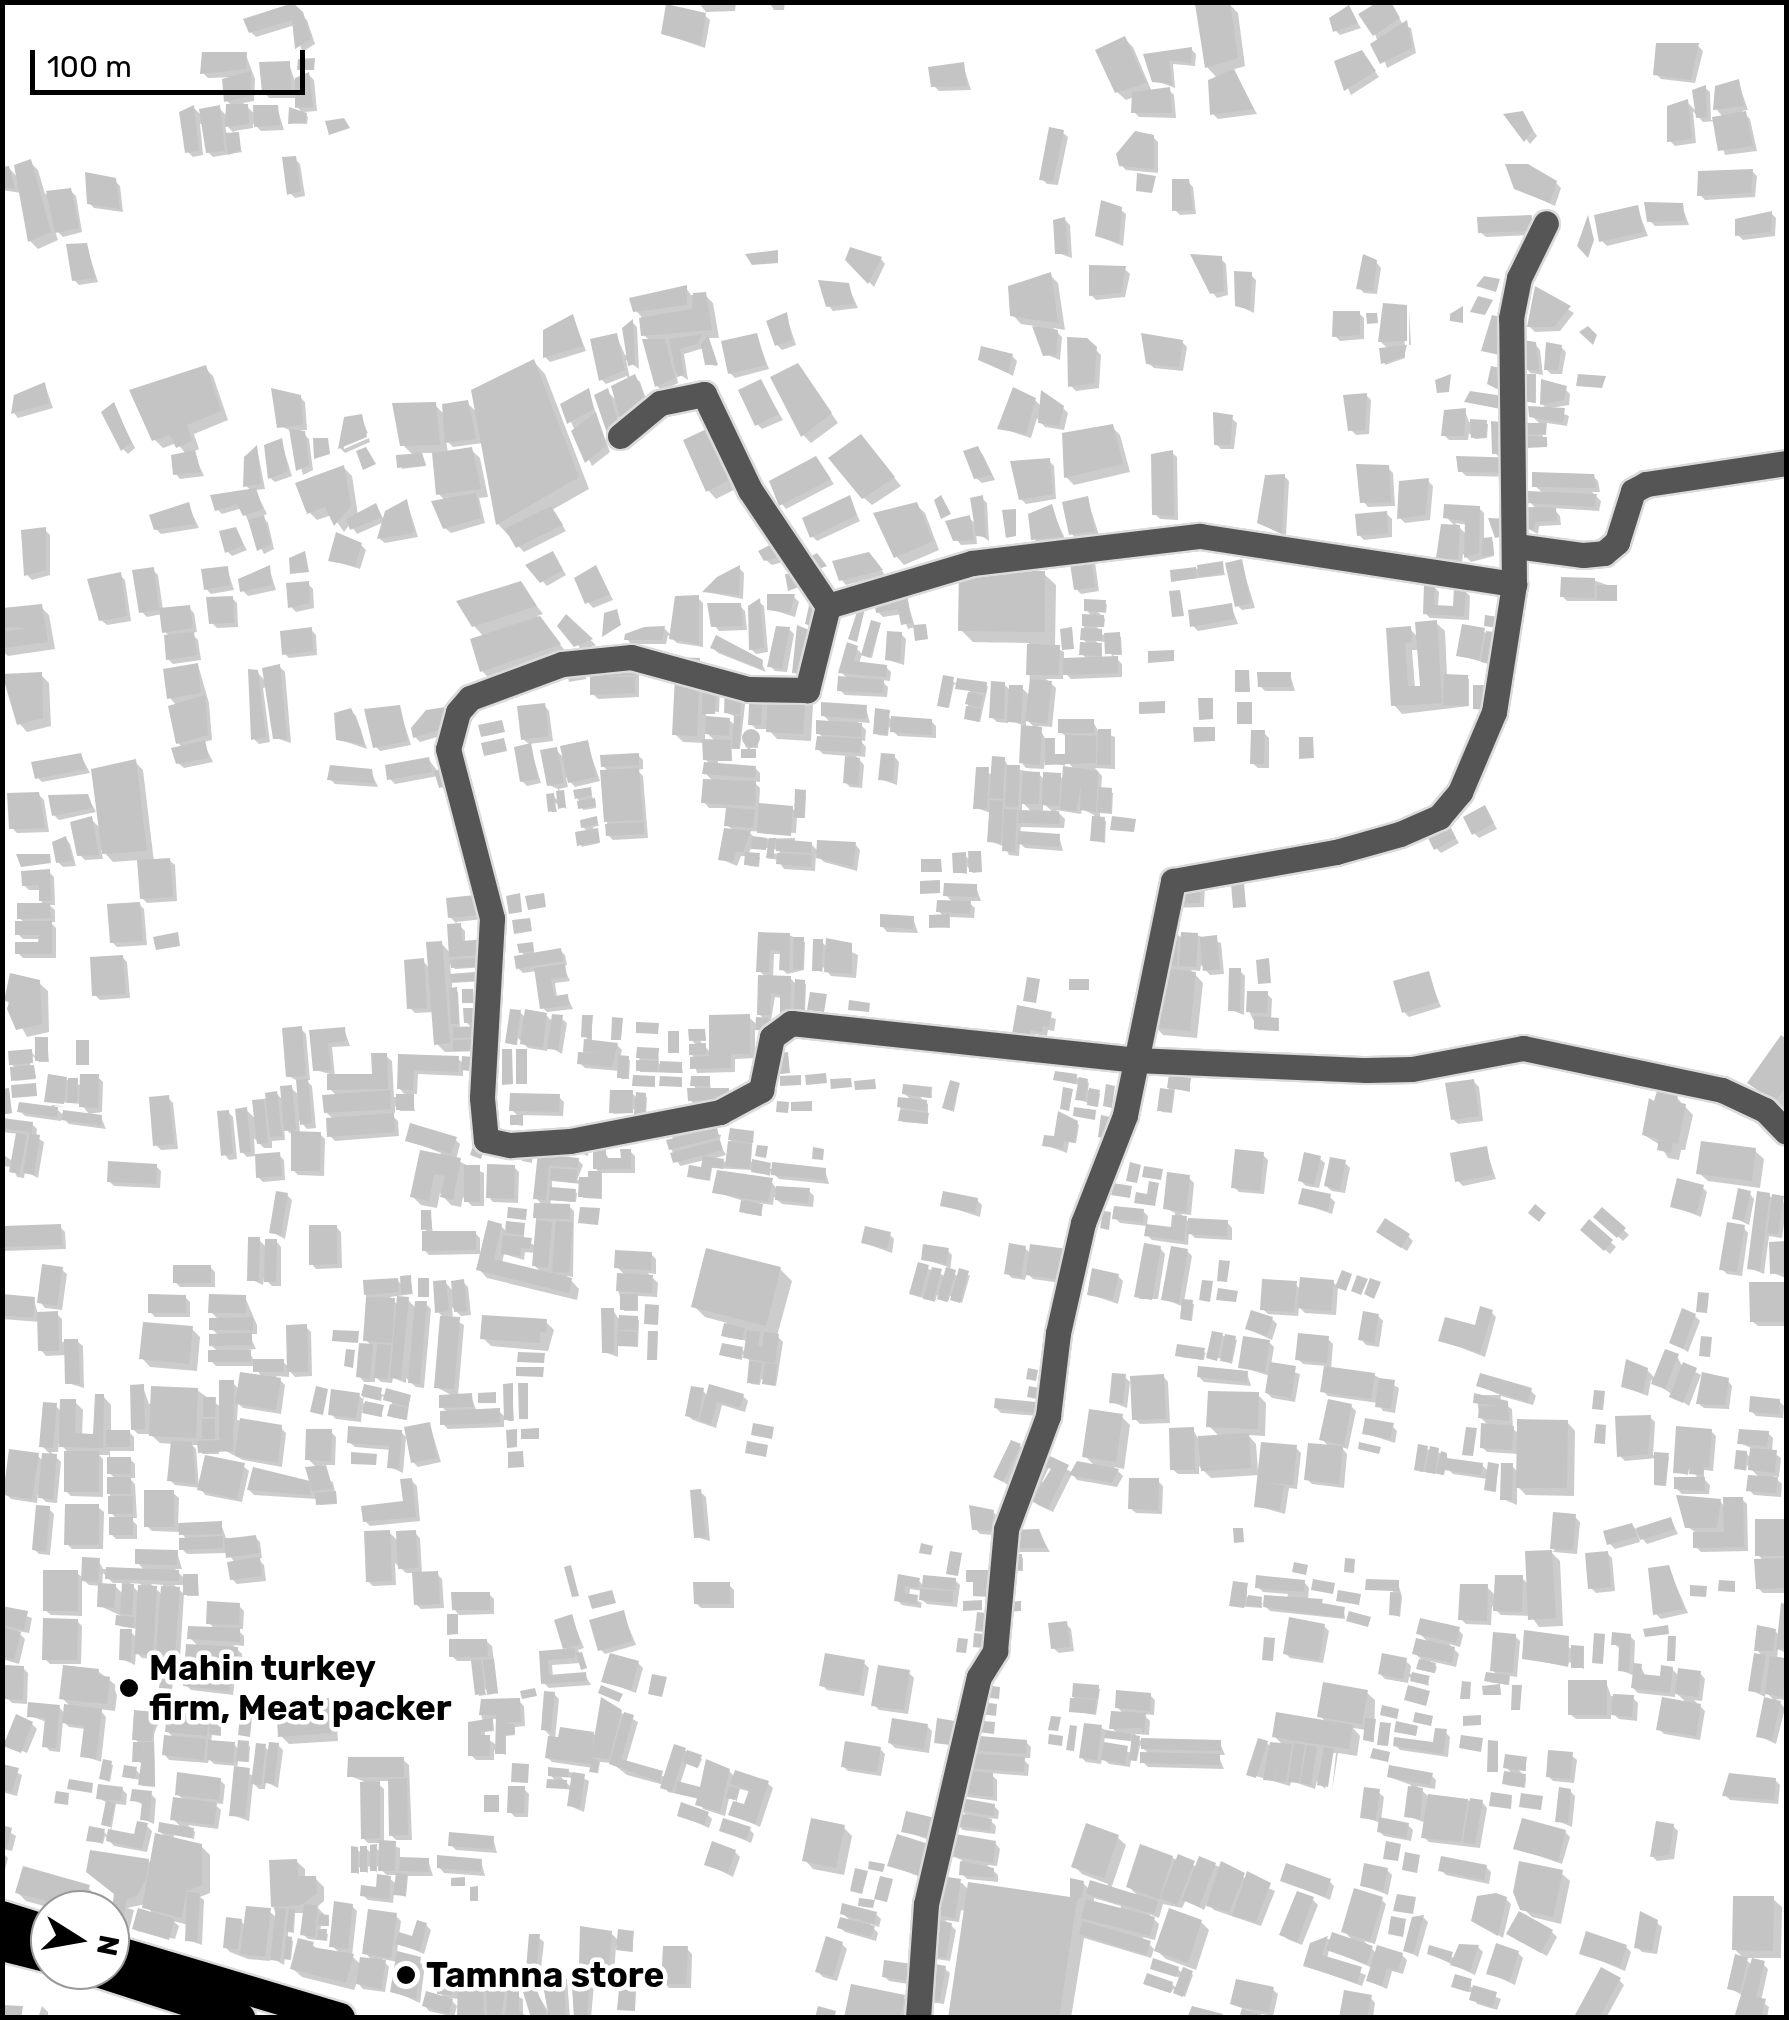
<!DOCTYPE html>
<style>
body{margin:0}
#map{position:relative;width:1789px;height:2020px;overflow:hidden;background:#fff;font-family:Rubik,sans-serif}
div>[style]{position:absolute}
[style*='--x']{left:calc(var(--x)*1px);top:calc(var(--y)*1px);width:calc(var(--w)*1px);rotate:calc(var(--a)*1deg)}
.shadow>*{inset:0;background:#0003}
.building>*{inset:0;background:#c4c4c4}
.round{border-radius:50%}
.roads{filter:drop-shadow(2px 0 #dbdbdb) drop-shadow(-2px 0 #dbdbdb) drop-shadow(0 2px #dbdbdb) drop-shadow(0 -2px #dbdbdb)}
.minor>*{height:25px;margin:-12.5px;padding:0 12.5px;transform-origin:12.5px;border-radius:12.5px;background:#555}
.highway>*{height:30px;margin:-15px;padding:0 15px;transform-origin:15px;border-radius:15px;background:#000}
.dots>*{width:28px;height:28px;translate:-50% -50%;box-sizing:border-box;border:5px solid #fff;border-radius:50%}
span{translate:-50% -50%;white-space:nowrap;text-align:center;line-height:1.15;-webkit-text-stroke:9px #fff;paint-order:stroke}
.poi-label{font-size:35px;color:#000;font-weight:700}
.left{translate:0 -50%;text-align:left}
.frame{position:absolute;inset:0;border:5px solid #000;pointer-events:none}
.north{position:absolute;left:30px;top:1890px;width:100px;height:100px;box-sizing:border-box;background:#fff;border:2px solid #999;border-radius:50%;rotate:101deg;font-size:28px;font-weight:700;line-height:40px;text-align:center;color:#000}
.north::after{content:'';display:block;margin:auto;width:35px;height:45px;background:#000;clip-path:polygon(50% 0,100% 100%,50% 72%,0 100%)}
.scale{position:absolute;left:30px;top:50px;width:275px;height:45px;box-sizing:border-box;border:5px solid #000;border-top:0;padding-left:12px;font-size:30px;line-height:35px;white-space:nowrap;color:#000;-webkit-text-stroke:8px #fff;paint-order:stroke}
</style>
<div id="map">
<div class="shadow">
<div style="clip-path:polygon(736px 2px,735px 11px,706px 12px,698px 2px)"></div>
<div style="clip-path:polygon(769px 2px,785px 2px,784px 10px,774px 10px)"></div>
<div style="clip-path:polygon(1230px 5px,1238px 13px,1245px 66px,1232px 70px,1257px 114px,1218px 119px,1213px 114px,1218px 79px,1207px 67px)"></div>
<div style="clip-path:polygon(1392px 5px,1403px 25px,1411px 28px,1416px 53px,1387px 68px,1375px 34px)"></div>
<div style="clip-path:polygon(292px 6px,307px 20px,315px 44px,302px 52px,295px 25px,256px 37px,251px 32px)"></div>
<div style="clip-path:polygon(1348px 8px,1361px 28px,1340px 35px,1335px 30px)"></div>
<div style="clip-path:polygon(704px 15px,710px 20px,705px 48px,664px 34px)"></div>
<div style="clip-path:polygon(1125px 39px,1133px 47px,1152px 92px,1169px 90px,1174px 95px,1176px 118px,1139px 117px,1134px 112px,1134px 97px,1126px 100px,1117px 92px)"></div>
<div style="clip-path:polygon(1698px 46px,1703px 51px,1695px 83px,1661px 79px,1656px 74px)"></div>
<div style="clip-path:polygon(1191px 49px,1196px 54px,1195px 66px,1173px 64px,1175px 88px,1154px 80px,1146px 56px)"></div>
<div style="clip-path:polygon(evenodd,246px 55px,255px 79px,254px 101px,243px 103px,256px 115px,277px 107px,284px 130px,261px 131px,253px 123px,253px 128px,234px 131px,242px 152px,213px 157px,208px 152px,204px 124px,200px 124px,203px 155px,193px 157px,188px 152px,194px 108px,203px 117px,219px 108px,228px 117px,233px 107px,227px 101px,238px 77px,208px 78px,203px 73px,246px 55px,225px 124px,236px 135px,227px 136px,225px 124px)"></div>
<div style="clip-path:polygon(1366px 59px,1379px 77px,1351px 95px,1337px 63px)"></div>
<div style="clip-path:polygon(289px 64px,295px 81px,309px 75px,314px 80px,317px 111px,303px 112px,308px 117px,307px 124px,291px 123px,304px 114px,297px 107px,297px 98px,269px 98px,264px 92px)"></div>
<div style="clip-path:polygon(963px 65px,971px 90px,939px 91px,934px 86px)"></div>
<div style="clip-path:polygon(1738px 81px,1748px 110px,1742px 111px,1750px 119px,1757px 151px,1725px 155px,1715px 121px,1703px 122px,1693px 111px,1696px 143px,1675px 146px,1670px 141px,1687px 102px,1697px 112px,1705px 88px,1710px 92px,1711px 120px,1724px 118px,1716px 109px)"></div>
<div style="clip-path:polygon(1522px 114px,1537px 136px,1530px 144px,1508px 116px)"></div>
<div style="clip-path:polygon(1062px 132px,1068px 137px,1058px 185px,1047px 184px,1042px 179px)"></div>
<div style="clip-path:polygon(1153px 137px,1158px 142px,1158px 173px,1126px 170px,1121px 165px)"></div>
<div style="clip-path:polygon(295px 159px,300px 164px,305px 196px,295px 198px,290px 193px)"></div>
<div style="clip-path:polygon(30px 162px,38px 170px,45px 194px,70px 190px,76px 196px,82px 232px,63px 237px,54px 228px,58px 240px,38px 249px,30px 241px,21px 193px,2px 190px,2px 169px,9px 168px,19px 179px)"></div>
<div style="clip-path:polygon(1752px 171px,1757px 176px,1755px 197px,1705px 200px,1700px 195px)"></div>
<div style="clip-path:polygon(115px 181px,120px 186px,123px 212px,94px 208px,89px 203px)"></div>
<div style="clip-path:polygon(1188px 182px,1193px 187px,1196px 214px,1180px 215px,1175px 210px)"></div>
<div style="clip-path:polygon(1556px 183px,1561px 188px,1555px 206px,1516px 188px)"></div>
<div style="clip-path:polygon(1682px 206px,1689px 225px,1655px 226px,1650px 221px)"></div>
<div style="clip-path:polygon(1637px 208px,1648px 236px,1607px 246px,1602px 241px)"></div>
<div style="clip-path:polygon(1120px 209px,1126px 214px,1123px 246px,1098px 236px)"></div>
<div style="clip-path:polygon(1771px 213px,1776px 218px,1775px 236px,1743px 240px,1738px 235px)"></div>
<div style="clip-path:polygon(1531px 218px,1536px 223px,1535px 235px,1486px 237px,1480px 232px)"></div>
<div style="clip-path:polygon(1065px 220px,1070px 225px,1072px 258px,1058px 253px)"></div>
<div style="clip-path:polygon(86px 245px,98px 282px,79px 285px,74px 280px)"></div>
<div style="clip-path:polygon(1220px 258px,1226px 264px,1228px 295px,1217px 298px,1212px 292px)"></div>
<div style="clip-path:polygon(881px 259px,885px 264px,874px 287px,848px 260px)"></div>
<div style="clip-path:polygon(1376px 262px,1381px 268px,1377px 294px,1364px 293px,1359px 288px)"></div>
<div style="clip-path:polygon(1125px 269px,1130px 274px,1125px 297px,1096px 300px,1091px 295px)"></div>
<div style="clip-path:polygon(1050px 275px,1058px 283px,1065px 330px,1053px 328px,1062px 337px,1060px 360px,1045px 354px,1035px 326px,1021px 324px,1013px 315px)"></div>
<div style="clip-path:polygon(1251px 275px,1256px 280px,1254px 313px,1238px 305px)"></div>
<div style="clip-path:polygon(848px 286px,858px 308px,833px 311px,828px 305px)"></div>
<div style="clip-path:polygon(686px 288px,691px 295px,705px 295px,713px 303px,719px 338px,708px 338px,717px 366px,707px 364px,704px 348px,684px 354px,688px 380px,676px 372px,678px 383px,662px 391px,657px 386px,650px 341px,644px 335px,641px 316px,635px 310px)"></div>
<div style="clip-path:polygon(1537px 290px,1574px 313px,1560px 331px,1535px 332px,1530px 327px)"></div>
<div style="clip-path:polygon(1404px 308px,1405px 358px,1385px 365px,1381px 350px,1388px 349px,1380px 341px)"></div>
<div style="clip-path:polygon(1409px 311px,1411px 345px,1409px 345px)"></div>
<div style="clip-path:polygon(1359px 313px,1364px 318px,1364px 339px,1340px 341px,1335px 336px)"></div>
<div style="clip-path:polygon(786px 315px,796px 345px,782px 350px,777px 345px)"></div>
<div style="clip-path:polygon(573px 317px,586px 351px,550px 362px,545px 357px,545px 331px)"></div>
<div style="clip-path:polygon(633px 323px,637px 327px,639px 369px,626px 360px,630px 379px,635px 377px,640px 382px,649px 407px,629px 428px,618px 417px,623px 432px,615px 442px,607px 391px,618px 402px,629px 380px,627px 376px,606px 384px,601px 379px,616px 335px,625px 355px,629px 354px)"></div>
<div style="clip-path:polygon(756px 335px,769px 369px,735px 378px,730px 373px)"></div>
<div style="clip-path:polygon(1086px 340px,1101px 355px,1099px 388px,1076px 391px,1071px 386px)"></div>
<div style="clip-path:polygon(1182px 342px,1187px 347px,1183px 371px,1154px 368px,1148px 363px)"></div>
<div style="clip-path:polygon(1535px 344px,1540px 350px,1543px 375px,1531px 373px,1536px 378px,1536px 403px,1531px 403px,1534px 377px,1526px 368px)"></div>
<div style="clip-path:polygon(1561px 347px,1566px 352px,1562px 374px,1551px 374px,1546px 369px)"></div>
<div style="clip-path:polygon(1012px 356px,1017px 361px,1013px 376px,981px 359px)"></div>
<div style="clip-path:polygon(534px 362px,545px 374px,589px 489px,552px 510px,566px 531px,524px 552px,498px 524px,483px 443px,453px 447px,446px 440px,448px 453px,471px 450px,480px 458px,488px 497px,479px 498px,485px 523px,451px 533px,445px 528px,445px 501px,439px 494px,435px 453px,419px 453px,426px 466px,401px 469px,414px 456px,402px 444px,435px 405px,445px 415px,467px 403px,478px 413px)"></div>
<div style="clip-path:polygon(798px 366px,838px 423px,811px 443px,803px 435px)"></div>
<div style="clip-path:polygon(205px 368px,213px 376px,228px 420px,194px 434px,199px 449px,193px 452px,204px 476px,180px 479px,175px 473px,186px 454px,177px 443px,163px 448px,154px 439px)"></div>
<div style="clip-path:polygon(760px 382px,783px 420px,762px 429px,757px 424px)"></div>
<div style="clip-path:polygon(45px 385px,53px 408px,18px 418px,14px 413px)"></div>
<div style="clip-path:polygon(1565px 389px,1570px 394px,1569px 405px,1550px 408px,1569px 416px,1567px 426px,1547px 423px,1546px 435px,1542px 435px,1548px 445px,1523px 442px,1517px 457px,1525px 466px,1524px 477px,1466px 476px,1460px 470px,1502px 460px,1495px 453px,1494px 424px,1526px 434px,1541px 425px,1532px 416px,1548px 410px,1542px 404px)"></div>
<div style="clip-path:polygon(588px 391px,610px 452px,592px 466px,563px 405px)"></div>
<div style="clip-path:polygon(1366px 395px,1371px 400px,1369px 434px,1356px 435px,1351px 430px)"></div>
<div style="clip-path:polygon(300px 397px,305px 402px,307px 430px,300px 430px,309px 439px,313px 470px,303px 475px,292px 431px,280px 426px)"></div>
<div style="clip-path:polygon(1035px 400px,1042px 407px,1063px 408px,1068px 413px,1064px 430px,1045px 427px,1037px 418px,1031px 438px,1000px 428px)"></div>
<div style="clip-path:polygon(114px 406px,135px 448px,128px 454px,123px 449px)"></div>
<div style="clip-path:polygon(1465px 411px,1469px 422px,1488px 424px,1487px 438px,1475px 439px,1469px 433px,1468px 440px,1449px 440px,1444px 435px)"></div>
<div style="clip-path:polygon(361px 417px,368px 433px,344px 444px,344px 449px,369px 438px,370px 442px,345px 453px,340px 448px,346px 420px)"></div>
<div style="clip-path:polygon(1231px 418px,1237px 423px,1234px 449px,1221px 449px,1216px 444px)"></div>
<div style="clip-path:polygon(1112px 427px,1120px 435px,1130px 472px,1074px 485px,1066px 477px)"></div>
<div style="clip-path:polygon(711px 430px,747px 483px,716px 499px,708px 490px)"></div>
<div style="clip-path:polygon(281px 441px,292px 476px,275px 482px,270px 478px)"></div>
<div style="clip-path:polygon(868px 445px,901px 486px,872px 505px,863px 497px)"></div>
<div style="clip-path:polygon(257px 448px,265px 489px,255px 490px,267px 514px,262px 516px,268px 523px,274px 549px,264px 554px,242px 508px,222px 514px,217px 509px,252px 491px,246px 486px)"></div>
<div style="clip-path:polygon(978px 449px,983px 455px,995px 480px,982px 483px,976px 478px)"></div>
<div style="clip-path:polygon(1172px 453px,1177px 457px,1178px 520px,1160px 519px,1155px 514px)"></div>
<div style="clip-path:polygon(816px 459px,834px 484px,786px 509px,782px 504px)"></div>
<div style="clip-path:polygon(1049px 461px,1054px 466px,1056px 499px,1026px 504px,1021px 499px)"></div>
<div style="clip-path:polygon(343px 467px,352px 476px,358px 515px,375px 506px,385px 521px,407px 502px,418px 537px,385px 543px,380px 539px,384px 522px,357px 534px,350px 524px,344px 532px,332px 515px,317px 520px,309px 512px)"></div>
<div style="clip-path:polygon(1388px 468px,1393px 473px,1395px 506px,1368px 507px,1363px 501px)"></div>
<div style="clip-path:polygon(1284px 476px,1289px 481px,1286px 536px,1259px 522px)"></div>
<div style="clip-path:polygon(1593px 476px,1598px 481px,1600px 492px,1592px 492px,1601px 501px,1599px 511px,1553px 508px,1560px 516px,1561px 525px,1539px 526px,1538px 534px,1526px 528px,1537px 510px,1530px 502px,1544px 494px,1535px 486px)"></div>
<div style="clip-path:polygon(1428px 481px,1433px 486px,1430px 520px,1405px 523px,1400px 518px)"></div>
<div style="clip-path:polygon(849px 498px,860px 521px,817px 541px,812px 536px)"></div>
<div style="clip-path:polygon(982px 498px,987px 503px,989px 541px,976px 532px,977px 544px,961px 545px,956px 539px,969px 518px,977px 525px)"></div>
<div style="clip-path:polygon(1087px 498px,1099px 535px,1077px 539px,1072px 534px)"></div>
<div style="clip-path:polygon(188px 505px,199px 528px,161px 534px,156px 529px)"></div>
<div style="clip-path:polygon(916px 505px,925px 513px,939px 550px,904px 565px,896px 556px)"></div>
<div style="clip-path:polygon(1051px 507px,1066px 541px,1039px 544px,1034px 539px)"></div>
<div style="clip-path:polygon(evenodd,1479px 508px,1484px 513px,1484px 540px,1493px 541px,1494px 556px,1471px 562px,1463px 554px,1462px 563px,1444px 562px,1439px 557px,1456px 527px,1446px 517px,1479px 508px,1455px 523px,1468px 525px,1467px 535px,1455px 523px)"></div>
<div style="clip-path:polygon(1387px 514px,1392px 519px,1392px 537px,1364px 540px,1359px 535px)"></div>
<div style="clip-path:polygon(45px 530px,50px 535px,50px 575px,32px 580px,27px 575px,23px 532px)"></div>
<div style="clip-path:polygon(235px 530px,247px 550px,232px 556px,227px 551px)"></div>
<div style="clip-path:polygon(361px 545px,366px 550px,360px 569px,331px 560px)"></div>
<div style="clip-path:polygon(797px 548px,790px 560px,772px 565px,766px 560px)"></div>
<div style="clip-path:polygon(553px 554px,566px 575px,547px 586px,529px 566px)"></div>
<div style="clip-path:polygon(1090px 557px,1095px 562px,1099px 591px,1081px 594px,1076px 589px)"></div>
<div style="clip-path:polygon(874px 560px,885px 575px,846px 585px,841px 579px)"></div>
<div style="clip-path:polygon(1241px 562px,1255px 608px,1242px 610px,1237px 605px)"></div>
<div style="clip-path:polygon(1222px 564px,1225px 575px,1174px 581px,1173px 573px)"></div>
<div style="clip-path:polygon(227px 568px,234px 590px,211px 594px,206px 589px)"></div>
<div style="clip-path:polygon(269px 568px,276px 590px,248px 596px,243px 591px)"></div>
<div style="clip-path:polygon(596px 568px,613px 600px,593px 608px,588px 602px)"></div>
<div style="clip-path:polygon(739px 568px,744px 573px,743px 599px,706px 592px)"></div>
<div style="clip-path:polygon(153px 570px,158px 575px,163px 610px,189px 608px,194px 613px,197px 632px,191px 633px,198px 640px,201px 660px,173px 664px,168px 659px,170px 637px,164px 631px,162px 614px,147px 617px,142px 612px)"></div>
<div style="clip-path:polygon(evenodd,962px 573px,1044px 574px,1056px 585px,1055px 647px,1064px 652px,1064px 660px,1088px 660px,1082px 654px,1083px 645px,1089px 645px,1083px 639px,1085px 616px,1093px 617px,1086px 610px,1087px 602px,1107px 604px,1106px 613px,1098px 612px,1105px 619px,1104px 627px,1097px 627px,1103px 635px,1121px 637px,1122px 655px,1113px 655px,1122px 664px,1122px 677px,1071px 679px,1063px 671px,1063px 679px,1046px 679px,1056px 688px,1052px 727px,1038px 726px,1046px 740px,1055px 742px,1055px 756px,1063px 756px,1067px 761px,1067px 737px,1060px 732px,1060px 722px,1093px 721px,1098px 731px,1115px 737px,1115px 769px,1095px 768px,1102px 776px,1101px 790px,1113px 793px,1112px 814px,1100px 813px,1100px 819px,1106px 821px,1105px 843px,1092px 840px,1094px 815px,1082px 809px,1081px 814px,1056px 810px,1065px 819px,1064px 828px,1021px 827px,1020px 833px,1059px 836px,1063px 851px,1025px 848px,1020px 843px,1019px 856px,1009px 855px,1005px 847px,990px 841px,991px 813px,976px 808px,978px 769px,993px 775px,994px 758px,1004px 759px,1009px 767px,1039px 774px,1045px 781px,1045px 775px,1059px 775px,1065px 781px,1066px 769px,1074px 769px,1065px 759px,1065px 766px,1045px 761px,1044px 769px,1026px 768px,1021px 762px,1024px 726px,1008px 719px,1008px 723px,997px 722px,992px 717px,993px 684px,1004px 684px,1011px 691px,1011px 687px,1022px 688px,1030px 696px,1029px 643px,973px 642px,961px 630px,962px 573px,1096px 641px,1107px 642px,1113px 659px,1102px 659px,1102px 648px,1096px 641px,962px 573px,1026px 719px,1036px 729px,1026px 728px,1026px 719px,962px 573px,1022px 802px,1033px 813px,1022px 812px,1022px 802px,962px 573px,1043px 803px,1054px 813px,1043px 813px,1043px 803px)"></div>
<div style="clip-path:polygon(120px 575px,125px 580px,131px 621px,107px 625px,101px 620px)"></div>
<div style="clip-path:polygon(1593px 580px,1616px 588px,1617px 601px,1567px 601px,1562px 596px)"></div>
<div style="clip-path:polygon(308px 584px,313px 589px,314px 608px,296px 612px,291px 607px)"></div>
<div style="clip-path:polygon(520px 584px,543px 614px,537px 616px,567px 653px,490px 679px,482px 671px,484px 637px,474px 626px)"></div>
<div style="clip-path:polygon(1434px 587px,1439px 592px,1438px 607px,1455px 608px,1464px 590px,1470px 596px,1469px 620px,1430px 618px,1425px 613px)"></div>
<div style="clip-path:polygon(794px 597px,799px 602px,795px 617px,770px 609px)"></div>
<div style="clip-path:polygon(906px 597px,915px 627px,908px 629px,902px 614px,883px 617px,878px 612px)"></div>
<div style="clip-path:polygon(232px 598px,237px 603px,238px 627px,217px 628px,211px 622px)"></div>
<div style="clip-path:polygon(698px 598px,703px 603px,703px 647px,677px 643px,668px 635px,666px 644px,631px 644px,627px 639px,664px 628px,672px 636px)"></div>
<div style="clip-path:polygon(759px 602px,764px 606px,768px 652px,756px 654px,751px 649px)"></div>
<div style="clip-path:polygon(1231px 605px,1238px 624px,1198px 631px,1193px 626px)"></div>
<div style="clip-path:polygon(740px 606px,745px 611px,747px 630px,719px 631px,714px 625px)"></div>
<div style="clip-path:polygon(41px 607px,49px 615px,55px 649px,8px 656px,2px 651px,2px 610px)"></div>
<div style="clip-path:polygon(566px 618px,596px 645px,581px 651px)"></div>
<div style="clip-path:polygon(evenodd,1436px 623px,1445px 631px,1447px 676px,1469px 679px,1469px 706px,1402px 714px,1394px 705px,1389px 631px,1410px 629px,1419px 638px,1436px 623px,1412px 650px,1420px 650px,1422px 688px,1415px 688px,1412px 650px)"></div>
<div style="clip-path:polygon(880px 625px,872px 658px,865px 656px)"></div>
<div style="clip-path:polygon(789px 629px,794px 634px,787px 672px,775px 671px,770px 666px)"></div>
<div style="clip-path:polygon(311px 630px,316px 635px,317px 655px,289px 658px,284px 653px)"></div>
<div style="clip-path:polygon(1483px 631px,1486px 633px,1508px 670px,1459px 655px)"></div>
<div style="clip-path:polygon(901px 634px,906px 639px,904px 665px,888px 660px)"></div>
<div style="clip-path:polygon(713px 648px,761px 662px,766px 672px,718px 653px)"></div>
<div style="clip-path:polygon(857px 649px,862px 654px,859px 664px,886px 667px,891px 672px,890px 681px,881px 680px,888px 687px,887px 697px,845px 695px,840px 690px,849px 680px,841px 672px)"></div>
<div style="clip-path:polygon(evenodd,699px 661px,747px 687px,740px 749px,731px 749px,732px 761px,718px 761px,718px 765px,755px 768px,760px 773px,760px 782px,753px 781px,760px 788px,759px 806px,792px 808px,797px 813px,806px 794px,805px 818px,797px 818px,796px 833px,748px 831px,756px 839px,795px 838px,795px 843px,811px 844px,819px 852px,855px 844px,860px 850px,857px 871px,824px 862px,816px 854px,815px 871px,784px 869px,778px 860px,769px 858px,769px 853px,779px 854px,780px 850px,752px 846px,748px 855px,760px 857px,759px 867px,749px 866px,747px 856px,741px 856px,737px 866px,721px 859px,734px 831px,727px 825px,728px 808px,709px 808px,704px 802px,714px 782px,705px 773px,711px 765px,705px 759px,704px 743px,683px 742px,675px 734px,699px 661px,728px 683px,727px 713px,736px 717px,736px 726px,729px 720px,706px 717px,706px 711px,719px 712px,720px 686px,728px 683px,699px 661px,705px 731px,716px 742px,705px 742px,705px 731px)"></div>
<div style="clip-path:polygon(593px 664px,639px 667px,639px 697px,598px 699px,593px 694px)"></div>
<div style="clip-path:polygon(198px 665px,209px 703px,212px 740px,203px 742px,213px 762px,184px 768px,178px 763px,183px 748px,178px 743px,177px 706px,170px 698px)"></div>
<div style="clip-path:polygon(280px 667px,285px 672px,291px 743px,276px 738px,268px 687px,263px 688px,270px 742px,259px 744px,254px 739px,257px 672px,267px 683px)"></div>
<div style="clip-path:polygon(566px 669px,585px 669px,586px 679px,569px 682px)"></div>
<div style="clip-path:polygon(1290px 674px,1295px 691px,1265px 691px,1260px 686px)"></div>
<div style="clip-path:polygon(41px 675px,49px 683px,51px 726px,27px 732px,19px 723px)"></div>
<div style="clip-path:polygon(952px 680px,958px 686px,988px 686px,980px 722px,966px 718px,970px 691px,954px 684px,949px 708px,940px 705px)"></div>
<div style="clip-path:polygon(752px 690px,805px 695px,813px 704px,811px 741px,777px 739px,768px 729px,756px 729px,751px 724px)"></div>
<div style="clip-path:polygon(544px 705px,549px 711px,553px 741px,529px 744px,523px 739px)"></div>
<div style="clip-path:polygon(399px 708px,411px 745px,380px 751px,375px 746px)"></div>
<div style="clip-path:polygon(866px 708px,870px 723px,858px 722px,866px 730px,865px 741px,860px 740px,866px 747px,865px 757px,856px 756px,864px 765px,862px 788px,850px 787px,845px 782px,848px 756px,823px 754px,818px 749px,825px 739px,818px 733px,831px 723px,823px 715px)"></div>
<div style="clip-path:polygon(351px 711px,356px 716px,367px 749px,338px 739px)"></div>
<div style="clip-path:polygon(427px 712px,454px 732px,420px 742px,415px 737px)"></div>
<div style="clip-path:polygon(888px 712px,890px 719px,931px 721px,936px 726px,936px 738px,898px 736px,889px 727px,888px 736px,877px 735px)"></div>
<div style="clip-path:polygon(747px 731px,759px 733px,758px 748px,750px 748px,756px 758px,744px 758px,751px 752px,745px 746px)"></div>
<div style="clip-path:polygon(1264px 733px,1269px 738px,1269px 768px,1258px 768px,1252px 763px)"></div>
<div style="clip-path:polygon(587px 743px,600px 781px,575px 787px,566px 777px,568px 787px,559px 789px,567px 809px,555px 803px,557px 812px,552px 812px,553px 796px,560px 802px,558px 789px,549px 785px,556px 750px,565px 759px)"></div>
<div style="clip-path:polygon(530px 746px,541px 783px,527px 786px,522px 781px)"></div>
<div style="clip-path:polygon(638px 755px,643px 760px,643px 769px,637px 770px,643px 776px,648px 838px,613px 840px,608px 835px,603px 772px,609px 772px,603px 766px)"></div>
<div style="clip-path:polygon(81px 756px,90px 773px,42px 782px,37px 777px)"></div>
<div style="clip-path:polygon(894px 756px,899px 762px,897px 785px,880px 779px)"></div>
<div style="clip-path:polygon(429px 760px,450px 787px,443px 789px,438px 776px,395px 784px,390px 779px)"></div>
<div style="clip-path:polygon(135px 762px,143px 770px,154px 862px,169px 860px,175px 865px,177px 901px,147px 903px,142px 898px,139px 860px,113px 862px,101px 849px,103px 859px,85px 860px,80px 855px,91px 819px,102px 830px)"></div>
<div style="clip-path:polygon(371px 772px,378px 787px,335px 784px,330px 779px)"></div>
<div style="clip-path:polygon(590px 790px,596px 808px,583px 810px,577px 797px)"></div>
<div style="clip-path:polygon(38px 794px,44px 800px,49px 832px,17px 833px,12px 828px)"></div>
<div style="clip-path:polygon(87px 796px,96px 812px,59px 820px,54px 815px)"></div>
<div style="clip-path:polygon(1485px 808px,1497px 829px,1479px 838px,1474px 833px)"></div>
<div style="clip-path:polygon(596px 819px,599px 826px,593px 827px,600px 843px,581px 847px,588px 832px,583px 827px)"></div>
<div style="clip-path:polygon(1446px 823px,1459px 843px,1441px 853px,1436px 848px)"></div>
<div style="clip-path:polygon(66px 839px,70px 844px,76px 866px,63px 867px,58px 862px)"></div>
<div style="clip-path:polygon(980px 853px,982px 872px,973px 873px,967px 866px,967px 874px,956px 872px,964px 855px,971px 861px)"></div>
<div style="clip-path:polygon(49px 872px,54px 877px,55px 905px,49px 905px,55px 910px,55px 922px,50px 922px,56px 928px,56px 958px,23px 958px,18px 953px,41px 945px,41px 939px,23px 939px,18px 934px,25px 923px,19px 918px,42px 905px,41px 890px,29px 890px,24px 885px)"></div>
<div style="clip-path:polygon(1172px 883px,1205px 886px,1204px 907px,1172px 908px)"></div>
<div style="clip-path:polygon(976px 887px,981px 901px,967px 901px,975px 908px,974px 918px,950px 917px,950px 928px,931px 927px,944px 917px,939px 911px,953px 903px,946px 895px)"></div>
<div style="clip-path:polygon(449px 900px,501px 917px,456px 922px,465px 931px,465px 943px,502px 946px,503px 958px,487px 959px,487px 967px,455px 969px,450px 964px,451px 976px,485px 981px,452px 983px,452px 990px,458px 992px,460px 1029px,473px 1029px,466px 1022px,466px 1011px,488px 1031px,488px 1051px,445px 1052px,436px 1043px,434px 1012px,415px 1013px,410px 1008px,423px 961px,430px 969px,441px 943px,451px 954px,459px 926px,450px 917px)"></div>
<div style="clip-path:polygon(139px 904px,144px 909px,147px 945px,117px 947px,112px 942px)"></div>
<div style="clip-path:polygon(913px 918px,918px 933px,887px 932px,882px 926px)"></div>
<div style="clip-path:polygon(760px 934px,789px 935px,805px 942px,804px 970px,787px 974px,782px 969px,782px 954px,774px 954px,773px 978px,790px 978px,798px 986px,806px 984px,805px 1012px,787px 1018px,783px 998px,775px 997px,769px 1032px,755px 1026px,755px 1058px,735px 1059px,735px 1072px,697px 1073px,692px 1054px,698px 1046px,691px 1040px,704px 1031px,706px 1041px,700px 1041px,711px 1053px,749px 1017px,758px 1026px,765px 1020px,759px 1014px,766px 977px,759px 971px)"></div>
<div style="clip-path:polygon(1177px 934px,1183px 939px,1196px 935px,1221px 943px,1224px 974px,1210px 975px,1201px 965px,1200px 971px,1191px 970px,1203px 983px,1197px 1038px,1163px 1035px,1155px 1026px,1171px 972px,1163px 964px)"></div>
<div style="clip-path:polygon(828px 941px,858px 955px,856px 978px,831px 976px,823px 967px,822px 972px,814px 970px,822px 942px,828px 948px)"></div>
<div style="clip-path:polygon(532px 945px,535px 955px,560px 950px,565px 955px,567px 965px,563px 966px,570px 981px,555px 983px,557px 998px,567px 996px,573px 1009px,547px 1012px,542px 1007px,537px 971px,523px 973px,518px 968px,526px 956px,521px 952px)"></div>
<div style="clip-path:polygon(122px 957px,127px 962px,130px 998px,100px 1000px,95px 995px)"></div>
<div style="clip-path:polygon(1240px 971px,1245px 976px,1244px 1015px,1231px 1010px)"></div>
<div style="clip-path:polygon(1428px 974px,1441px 1007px,1409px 1017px,1404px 1012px)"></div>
<div style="clip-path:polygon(39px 983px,48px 991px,49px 1032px,27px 1037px,7px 1000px)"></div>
<div style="clip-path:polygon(1267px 994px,1272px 999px,1271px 1020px,1279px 1022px,1279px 1031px,1258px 1030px,1249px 1011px)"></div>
<div style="clip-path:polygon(1019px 1008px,1056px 1019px,1054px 1031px,1048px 1030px,1047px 1036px,1035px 1034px,1034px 1053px)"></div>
<div style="clip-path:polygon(520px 1012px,526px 1018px,547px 1016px,553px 1022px,561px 1018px,567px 1023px,562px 1054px,548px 1046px,547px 1051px,528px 1048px,518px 1038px,517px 1045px,510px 1044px)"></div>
<div style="clip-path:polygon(592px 1018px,592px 1042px,617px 1045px,622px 1050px,620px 1058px,630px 1060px,629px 1079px,621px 1079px,620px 1071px,585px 1068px,580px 1063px)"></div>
<div style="clip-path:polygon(301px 1029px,306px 1034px,310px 1080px,306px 1080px,312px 1086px,316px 1128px,307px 1129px,299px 1120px,300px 1134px,320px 1134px,325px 1139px,324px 1176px,298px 1175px,293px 1170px,292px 1135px,284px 1127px,285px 1140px,272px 1141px,272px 1148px,264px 1148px,254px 1138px,255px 1156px,279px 1155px,284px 1160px,285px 1180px,263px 1182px,258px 1177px,257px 1156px,247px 1157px,242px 1152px,246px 1110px,257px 1120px,255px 1102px,277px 1094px,284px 1101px,291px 1088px,300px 1096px,298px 1081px,288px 1076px)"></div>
<div style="clip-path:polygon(344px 1029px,350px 1046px,332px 1047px,335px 1077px,374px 1076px,386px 1056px,392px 1061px,394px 1097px,407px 1097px,399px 1088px,401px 1056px,458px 1059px,464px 1064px,485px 1060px,476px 1127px,471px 1122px,475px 1071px,463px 1070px,463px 1076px,418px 1074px,417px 1094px,410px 1094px,415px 1111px,400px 1111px,395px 1106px,395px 1113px,390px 1114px,398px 1121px,399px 1136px,335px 1141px,330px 1136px,334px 1120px,326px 1112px,337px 1096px,330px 1089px,330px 1074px,315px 1070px,312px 1032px)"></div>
<div style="clip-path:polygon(1781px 1038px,1786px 1042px,1784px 1109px,1751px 1083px)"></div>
<div style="clip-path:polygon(47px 1039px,49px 1062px,39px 1062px,33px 1056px,30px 1064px,36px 1079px,15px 1081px,17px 1069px,11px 1064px,31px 1052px,37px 1058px)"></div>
<div style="clip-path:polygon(639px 1050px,658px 1051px,659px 1064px,681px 1064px,683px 1073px,640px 1072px)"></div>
<div style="clip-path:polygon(98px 1077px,103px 1082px,102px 1112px,89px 1114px,81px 1104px,47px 1101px,66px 1079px,82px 1086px)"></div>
<div style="clip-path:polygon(1076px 1077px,1089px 1083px,1088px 1090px,1100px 1094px,1098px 1107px,1078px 1099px,1080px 1085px,1056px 1080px)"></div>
<div style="clip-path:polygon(1172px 1077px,1190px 1080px,1190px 1092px,1175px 1089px,1172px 1113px,1162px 1112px)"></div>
<div style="clip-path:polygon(709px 1079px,711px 1090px,728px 1090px,733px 1104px,695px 1105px,690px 1100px,698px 1091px,693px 1085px)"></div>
<div style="clip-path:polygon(1474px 1082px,1479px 1087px,1483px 1121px,1458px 1124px,1453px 1119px)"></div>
<div style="clip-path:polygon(959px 1085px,954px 1112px,947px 1109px)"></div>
<div style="clip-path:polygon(931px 1089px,932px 1098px,920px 1097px,928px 1104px,928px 1124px,903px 1122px,900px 1106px,912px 1101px,905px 1094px)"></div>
<div style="clip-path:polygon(632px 1093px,638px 1099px,647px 1097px,646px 1116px,633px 1109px,633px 1113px,613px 1114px)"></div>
<div style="clip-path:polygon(559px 1097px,564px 1102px,563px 1116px,519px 1115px,523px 1126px,512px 1124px,519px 1117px,512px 1110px)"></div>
<div style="clip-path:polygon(168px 1098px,173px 1103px,178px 1149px,161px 1150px,156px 1145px)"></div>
<div style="clip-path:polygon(1677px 1098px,1693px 1115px,1685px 1150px,1681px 1150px,1679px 1160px,1668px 1158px,1660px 1145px,1644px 1135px,1656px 1104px)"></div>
<div style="clip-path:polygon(51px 1105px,69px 1107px,54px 1106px,64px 1116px,101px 1117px,106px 1129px,69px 1124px,62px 1117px,61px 1121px,25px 1116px,20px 1111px,55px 1109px)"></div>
<div style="clip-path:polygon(228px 1112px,233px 1117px,237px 1159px,229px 1160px,224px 1154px)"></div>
<div style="clip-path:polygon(1060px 1114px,1079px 1125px,1076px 1143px,1069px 1142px,1067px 1153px,1045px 1145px,1056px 1139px)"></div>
<div style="clip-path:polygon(2px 1120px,32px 1124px,37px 1129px,36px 1137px,44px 1142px,38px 1178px,25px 1171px,24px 1178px,17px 1177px,13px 1167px,2px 1166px,2px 1154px,14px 1162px,19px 1134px,2px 1132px)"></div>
<div style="clip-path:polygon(709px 1124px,710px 1132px,721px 1135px,719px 1143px,726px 1155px,709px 1160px,728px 1162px,732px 1131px,753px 1133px,751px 1162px,774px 1170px,825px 1170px,829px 1184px,779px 1179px,771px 1171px,769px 1180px,770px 1176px,752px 1170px,712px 1168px,710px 1181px,692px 1178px,703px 1170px,705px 1160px,680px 1166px,671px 1149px,675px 1140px,669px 1134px)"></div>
<div style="clip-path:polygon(455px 1139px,460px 1144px,456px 1160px,484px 1173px,484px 1206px,472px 1206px,463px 1197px,461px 1207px,451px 1205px,440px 1193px,437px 1208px,421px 1205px,413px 1197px,441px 1153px,408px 1140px)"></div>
<div style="clip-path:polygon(evenodd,590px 1142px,588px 1156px,567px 1149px,556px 1152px,555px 1158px,578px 1160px,583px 1165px,577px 1180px,601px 1174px,595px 1168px,605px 1152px,610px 1161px,623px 1161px,630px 1151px,635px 1156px,635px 1173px,602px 1173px,602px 1199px,583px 1198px,581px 1184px,552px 1181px,552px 1190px,577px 1193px,576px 1202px,551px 1200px,550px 1206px,569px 1206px,574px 1211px,573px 1277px,567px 1276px,579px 1289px,577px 1300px,487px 1278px,479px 1269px,501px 1226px,507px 1232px,524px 1225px,524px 1240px,536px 1246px,536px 1217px,543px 1206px,536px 1198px,541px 1145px,590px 1142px,525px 1252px,535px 1253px,534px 1265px,542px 1273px,502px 1263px,504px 1254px,524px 1260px,525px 1252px)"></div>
<div style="clip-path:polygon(523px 1146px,533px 1148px,532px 1163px,522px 1161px)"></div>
<div style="clip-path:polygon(1486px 1149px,1496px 1179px,1463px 1186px,1457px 1180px)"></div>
<div style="clip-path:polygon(1755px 1151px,1764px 1159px,1760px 1188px,1708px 1181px,1699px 1173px)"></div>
<div style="clip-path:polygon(1263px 1155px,1268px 1160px,1264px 1194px,1239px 1192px,1234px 1187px)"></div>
<div style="clip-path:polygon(1319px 1158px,1325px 1163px,1319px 1188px,1306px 1186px,1301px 1181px)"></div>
<div style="clip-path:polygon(1345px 1163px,1350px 1168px,1345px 1193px,1332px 1191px,1326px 1186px)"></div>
<div style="clip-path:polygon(156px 1166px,161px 1171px,160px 1188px,114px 1186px,109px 1181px)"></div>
<div style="clip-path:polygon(514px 1167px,519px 1172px,518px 1203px,493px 1202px,488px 1196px)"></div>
<div style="clip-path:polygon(1189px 1178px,1194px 1183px,1191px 1215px,1181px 1214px,1191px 1224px,1227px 1222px,1232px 1228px,1232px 1240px,1195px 1238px,1189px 1232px,1188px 1245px,1152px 1240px,1147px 1235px,1173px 1230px,1175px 1213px,1165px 1208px)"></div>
<div style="clip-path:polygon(771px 1181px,776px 1188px,808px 1190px,814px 1196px,813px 1207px,782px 1204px,774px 1197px,773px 1205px,759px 1203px,762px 1216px,744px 1213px,744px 1201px,715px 1192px)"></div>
<div style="clip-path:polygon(1702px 1187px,1707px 1192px,1701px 1217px,1673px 1206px)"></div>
<div style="clip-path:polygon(1749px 1193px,1754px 1199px,1749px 1225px,1735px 1218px)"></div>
<div style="clip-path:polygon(287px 1195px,292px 1200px,285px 1239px,272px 1232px)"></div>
<div style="clip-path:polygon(1769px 1195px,1774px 1200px,1782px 1198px,1786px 1210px,1782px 1238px,1769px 1236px,1764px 1274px,1750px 1268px)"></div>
<div style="clip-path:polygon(1330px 1197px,1335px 1202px,1332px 1214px,1301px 1203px)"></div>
<div style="clip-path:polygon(977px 1200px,982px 1205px,980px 1217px,943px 1205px)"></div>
<div style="clip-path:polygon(1603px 1210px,1629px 1235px,1623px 1241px,1597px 1217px)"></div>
<div style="clip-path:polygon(1143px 1211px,1148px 1216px,1147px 1226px,1120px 1223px,1115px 1218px)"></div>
<div style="clip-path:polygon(430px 1212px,433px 1234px,475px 1233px,480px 1238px,480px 1254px,429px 1255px,424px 1250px,429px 1234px,424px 1228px)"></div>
<div style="clip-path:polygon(1589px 1223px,1616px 1247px,1610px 1254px,1583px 1230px)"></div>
<div style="clip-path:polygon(60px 1227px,65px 1232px,66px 1249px,3px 1251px,2px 1228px)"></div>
<div style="clip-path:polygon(336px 1227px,341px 1232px,342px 1268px,316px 1269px,311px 1263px)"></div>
<div style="clip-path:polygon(1743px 1227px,1748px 1233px,1742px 1276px,1727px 1274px,1722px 1269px)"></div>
<div style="clip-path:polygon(889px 1234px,894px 1239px,892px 1253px,864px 1243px)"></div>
<div style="clip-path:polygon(1408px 1236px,1413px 1241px,1407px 1251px,1384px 1237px)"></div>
<div style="clip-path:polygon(259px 1240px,267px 1248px,276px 1241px,281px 1247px,281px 1286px,272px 1286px,264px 1278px,263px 1285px,250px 1279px)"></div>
<div style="clip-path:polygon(1772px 1244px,1786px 1244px,1786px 1278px,1773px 1273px)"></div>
<div style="clip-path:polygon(1025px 1248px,1031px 1254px,1068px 1284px,1033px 1279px,1027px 1273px,1025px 1280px,1012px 1278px,1007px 1273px)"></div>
<div style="clip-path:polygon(1160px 1248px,1165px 1254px,1158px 1299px,1139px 1299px)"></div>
<div style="clip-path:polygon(947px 1250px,952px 1255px,950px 1271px,959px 1277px,970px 1275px,962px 1303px,950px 1296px,948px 1302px,937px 1295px,935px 1302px,914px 1295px,922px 1266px,945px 1276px,948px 1267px,924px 1259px)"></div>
<div style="clip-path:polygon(1187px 1251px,1192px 1256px,1184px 1302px,1194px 1304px,1192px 1321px,1182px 1318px,1184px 1307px,1164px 1299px)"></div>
<div style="clip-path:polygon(651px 1254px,656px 1259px,656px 1274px,648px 1273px,658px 1283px,657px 1297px,638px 1296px,638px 1311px,624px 1311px,618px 1290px,626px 1276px,617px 1267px)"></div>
<div style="clip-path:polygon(210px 1267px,215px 1272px,215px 1287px,180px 1287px,175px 1282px)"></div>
<div style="clip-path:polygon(61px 1269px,67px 1274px,62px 1310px,45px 1308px,40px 1302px)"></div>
<div style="clip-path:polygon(780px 1269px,792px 1281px,777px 1336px,783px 1342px,776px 1386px,761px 1379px,760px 1385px,751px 1384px,752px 1363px,743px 1354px,742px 1360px,724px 1356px,742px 1349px,746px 1354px,748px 1341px,726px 1337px,727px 1323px,705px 1317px,694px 1306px)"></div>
<div style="clip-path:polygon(1118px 1276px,1123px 1281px,1118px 1304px,1089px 1294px)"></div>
<div style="clip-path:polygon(410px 1277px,413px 1294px,390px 1297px,399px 1306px,408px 1300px,417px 1309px,426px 1304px,431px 1309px,424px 1388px,416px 1387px,406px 1378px,406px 1383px,393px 1378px,392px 1383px,381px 1382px,375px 1376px,375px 1382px,364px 1382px,359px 1376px,372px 1346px,366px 1340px,366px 1293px,397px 1280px,403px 1286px)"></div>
<div style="clip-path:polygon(445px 1282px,454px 1292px,463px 1282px,468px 1287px,471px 1315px,461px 1316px,452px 1307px,453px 1319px,464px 1325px,458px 1396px,471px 1396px,477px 1412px,499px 1411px,507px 1419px,512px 1386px,514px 1421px,508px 1421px,504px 1416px,504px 1427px,448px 1429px,443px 1424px,448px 1413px,442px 1407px,455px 1397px,436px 1387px,442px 1316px,438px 1312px)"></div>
<div style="clip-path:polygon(1333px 1282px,1338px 1287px,1336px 1315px,1305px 1313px,1299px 1307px,1298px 1316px,1268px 1314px,1263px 1309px,1295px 1284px,1301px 1290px)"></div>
<div style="clip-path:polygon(1783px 1284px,1786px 1288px,1786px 1326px,1758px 1326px,1752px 1321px)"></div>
<div style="clip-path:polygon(2px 1297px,34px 1300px,38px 1314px,57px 1314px,62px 1319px,62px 1342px,77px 1341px,83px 1346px,84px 1388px,68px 1383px,67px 1355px,46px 1356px,41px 1350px,40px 1322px,2px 1319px)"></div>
<div style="clip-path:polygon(185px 1297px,190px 1302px,190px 1317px,155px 1317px,150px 1312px)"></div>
<div style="clip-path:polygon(245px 1297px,257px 1325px,257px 1334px,249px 1334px,256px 1349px,248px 1350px,255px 1362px,283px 1362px,290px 1368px,306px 1327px,311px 1332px,312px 1376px,295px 1377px,289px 1370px,289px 1377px,276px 1376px,285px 1385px,281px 1414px,243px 1408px,238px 1403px,237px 1420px,281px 1428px,286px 1433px,282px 1467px,243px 1460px,218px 1447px,219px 1454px,202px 1454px,201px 1445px,192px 1445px,196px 1449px,199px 1487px,243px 1466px,249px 1471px,242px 1502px,205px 1495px,201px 1488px,175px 1485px,170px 1480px,173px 1444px,160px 1443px,150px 1434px,138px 1434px,133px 1429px,143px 1387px,149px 1404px,197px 1390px,221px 1407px,233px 1383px,240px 1390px,262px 1378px,255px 1366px,216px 1366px,211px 1361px,219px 1353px,211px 1345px,219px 1336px,212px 1329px,220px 1321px,211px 1312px)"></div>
<div style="clip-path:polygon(613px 1310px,618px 1318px,639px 1320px,638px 1347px,618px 1346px,618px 1357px,604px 1352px)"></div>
<div style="clip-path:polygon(1491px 1312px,1496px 1317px,1485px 1357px,1441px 1340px,1477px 1328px)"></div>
<div style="clip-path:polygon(1378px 1316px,1383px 1321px,1379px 1347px,1366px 1345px,1361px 1339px)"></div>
<div style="clip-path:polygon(1695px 1316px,1700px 1321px,1688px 1352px,1672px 1342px)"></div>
<div style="clip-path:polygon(1272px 1319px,1277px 1324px,1272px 1340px,1248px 1329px)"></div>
<div style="clip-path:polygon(546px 1322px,554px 1330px,548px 1351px,491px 1346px,483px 1338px)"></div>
<div style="clip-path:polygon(192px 1329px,200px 1337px,197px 1371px,150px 1367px,142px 1358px)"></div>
<div style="clip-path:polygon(1221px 1335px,1237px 1340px,1232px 1364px,1219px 1358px,1211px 1359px,1205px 1354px,1204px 1360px,1180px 1357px,1203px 1351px,1209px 1357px)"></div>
<div style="clip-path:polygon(1328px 1339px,1333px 1344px,1331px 1369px,1374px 1375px,1399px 1388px,1395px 1413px,1383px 1411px,1378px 1403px,1328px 1396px,1323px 1391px,1326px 1366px,1303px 1364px,1298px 1359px)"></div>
<div style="clip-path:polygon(1269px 1342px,1274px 1347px,1271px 1365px,1300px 1374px,1295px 1402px,1272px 1398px,1267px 1393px,1270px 1376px,1241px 1367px)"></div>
<div style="clip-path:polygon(1677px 1356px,1681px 1364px,1701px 1375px,1689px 1406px,1651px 1380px,1648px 1396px,1624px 1387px,1647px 1370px,1656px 1379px)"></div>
<div style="clip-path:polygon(1247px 1373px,1251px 1386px,1204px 1382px,1199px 1377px)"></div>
<div style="clip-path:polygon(1163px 1376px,1168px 1382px,1170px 1423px,1140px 1424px,1135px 1419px)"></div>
<div style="clip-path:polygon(1125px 1377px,1130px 1382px,1127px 1408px,1112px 1402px)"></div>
<div style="clip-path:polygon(1727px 1380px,1732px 1386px,1729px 1409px,1704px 1408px,1699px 1404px)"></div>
<div style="clip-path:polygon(1478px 1385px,1531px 1391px,1536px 1396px,1533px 1405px,1501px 1396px,1500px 1402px,1512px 1409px,1513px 1429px,1519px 1434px,1567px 1422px,1575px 1431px,1574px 1496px,1526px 1495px,1517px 1486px,1517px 1505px,1503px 1499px,1512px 1466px,1518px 1472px,1519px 1454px,1487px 1452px,1482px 1447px,1490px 1427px,1480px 1417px,1476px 1395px,1500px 1395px)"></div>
<div style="clip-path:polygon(365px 1387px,386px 1396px,410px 1397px,407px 1420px,391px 1417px,392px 1402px,382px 1396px,381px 1401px,364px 1397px,363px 1403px,382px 1407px,382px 1417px,362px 1410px,361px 1422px,336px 1419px,331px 1414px,358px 1395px,363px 1399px)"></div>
<div style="clip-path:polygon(703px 1391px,708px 1396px,743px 1396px,748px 1401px,745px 1412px,722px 1405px,716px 1428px,693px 1420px,687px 1415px)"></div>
<div style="clip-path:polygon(1258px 1395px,1266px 1403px,1265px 1436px,1248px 1435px,1256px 1444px,1258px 1471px,1296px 1448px,1301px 1453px,1297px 1489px,1289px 1488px,1285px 1514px,1257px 1506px,1260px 1475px,1211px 1478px,1199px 1466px,1199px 1474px,1178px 1474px,1172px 1469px,1193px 1430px,1198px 1438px,1220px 1437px,1209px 1426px)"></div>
<div style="clip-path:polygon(103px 1396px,111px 1405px,111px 1432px,129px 1432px,134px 1437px,134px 1451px,110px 1451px,110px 1459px,130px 1459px,135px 1464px,135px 1478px,129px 1478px,135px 1484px,137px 1518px,130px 1518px,137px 1525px,137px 1539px,116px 1539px,111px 1534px,118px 1520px,111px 1513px,109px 1479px,116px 1479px,109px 1473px,109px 1455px,99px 1455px,103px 1459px,103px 1497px,71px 1496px,66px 1491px,67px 1451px,59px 1443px,58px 1452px,51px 1452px,61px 1462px,57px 1503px,46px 1502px,38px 1494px,37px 1503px,11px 1499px,6px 1494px,37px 1455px,44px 1462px,52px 1456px,42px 1446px,56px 1406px,62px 1412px,75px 1402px,83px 1410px,82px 1436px,96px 1436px)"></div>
<div style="clip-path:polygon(1779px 1401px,1784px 1406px,1783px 1418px,1756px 1416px,1751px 1411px)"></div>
<div style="clip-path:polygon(1035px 1404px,1039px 1416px,1001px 1413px,996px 1408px)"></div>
<div style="clip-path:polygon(1351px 1406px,1356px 1411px,1348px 1449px,1341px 1447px,1347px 1454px,1344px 1488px,1312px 1484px,1307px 1479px,1330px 1448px,1322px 1439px)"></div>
<div style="clip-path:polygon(evenodd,1122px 1417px,1130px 1425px,1124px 1469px,1114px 1467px,1123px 1476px,1117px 1487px,1077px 1480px,1072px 1474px,1053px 1512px,1038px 1505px,1034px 1501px,1036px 1496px,1028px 1492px,1046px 1457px,1073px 1473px,1096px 1467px,1085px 1456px,1122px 1417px,1049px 1467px,1053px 1471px,1045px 1483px,1042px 1482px,1049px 1467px)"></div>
<div style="clip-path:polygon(1650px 1417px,1655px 1422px,1653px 1455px,1669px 1457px,1666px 1486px,1657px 1484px,1657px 1458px,1625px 1461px,1620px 1456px)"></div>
<div style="clip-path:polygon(430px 1425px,441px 1462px,418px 1467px,413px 1462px)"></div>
<div style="clip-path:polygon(1392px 1426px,1397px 1431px,1395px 1443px,1364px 1433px)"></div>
<div style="clip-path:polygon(1711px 1431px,1716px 1436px,1713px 1471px,1704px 1470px,1704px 1479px,1710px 1485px,1709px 1494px,1682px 1494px,1676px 1488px,1697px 1476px,1689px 1469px,1688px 1475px,1676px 1472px)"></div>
<div style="clip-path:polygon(331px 1432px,336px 1437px,335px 1465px,322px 1465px,328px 1480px,333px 1482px,337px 1504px,320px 1505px,317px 1499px,254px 1495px,249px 1490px,254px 1470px,312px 1485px,317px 1468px,308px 1459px)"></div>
<div style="clip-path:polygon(401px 1432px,406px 1437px,403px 1473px,390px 1467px,391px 1450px,355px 1447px,349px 1442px)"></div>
<div style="clip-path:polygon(1768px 1433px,1773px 1438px,1772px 1452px,1781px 1458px,1779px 1477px,1773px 1476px,1782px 1484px,1781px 1497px,1754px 1495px,1749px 1490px,1760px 1478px,1747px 1465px,1746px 1471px,1737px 1468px,1746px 1453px,1752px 1459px,1753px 1449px,1740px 1443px)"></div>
<div style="clip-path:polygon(1020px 1446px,1025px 1451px,1008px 1485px,996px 1477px)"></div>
<div style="clip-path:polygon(1420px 1447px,1446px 1455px,1447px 1460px,1482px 1465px,1489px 1472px,1498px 1466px,1496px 1492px,1486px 1489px,1488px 1479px,1453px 1474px,1446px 1467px,1444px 1475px,1418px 1471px)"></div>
<div style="clip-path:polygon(411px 1480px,417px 1486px,420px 1521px,370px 1526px,365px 1521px,406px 1503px)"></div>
<div style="clip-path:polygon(1158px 1481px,1163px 1486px,1162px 1514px,1136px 1513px,1130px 1508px)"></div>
<div style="clip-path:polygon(700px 1492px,706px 1497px,710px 1541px,696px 1537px)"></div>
<div style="clip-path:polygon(173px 1493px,179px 1498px,178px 1526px,221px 1524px,226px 1538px,255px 1537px,260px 1542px,262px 1558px,257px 1558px,264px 1565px,266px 1581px,237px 1584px,232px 1579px,235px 1563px,228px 1553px,187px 1554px,182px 1549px,187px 1540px,181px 1532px,152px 1531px,147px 1526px)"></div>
<div style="clip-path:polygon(1742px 1499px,1747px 1504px,1748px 1551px,1701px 1552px,1696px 1547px,1695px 1532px,1688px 1527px,1720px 1501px,1725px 1507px)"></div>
<div style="clip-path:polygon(98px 1507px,104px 1512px,103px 1549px,72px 1549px,67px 1544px)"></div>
<div style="clip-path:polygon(49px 1509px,54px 1514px,50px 1555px,39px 1554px,34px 1549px)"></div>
<div style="clip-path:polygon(993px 1512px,998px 1517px,995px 1535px,980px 1534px,975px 1528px)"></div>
<div style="clip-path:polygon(1575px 1517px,1580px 1522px,1577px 1554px,1553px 1552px)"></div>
<div style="clip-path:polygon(1671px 1520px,1678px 1534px,1647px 1544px,1638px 1534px,1640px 1542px,1615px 1549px,1610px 1544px,1632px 1525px,1637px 1530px)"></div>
<div style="clip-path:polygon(1786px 1521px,1786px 1593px,1763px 1593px,1758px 1588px,1764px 1561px,1757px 1554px,1757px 1522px)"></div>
<div style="clip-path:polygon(1038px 1531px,1050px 1552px,1017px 1552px,1023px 1558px,1023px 1571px,1009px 1571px,1021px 1557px,1011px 1547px)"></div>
<div style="clip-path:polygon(389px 1532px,399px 1542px,415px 1533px,420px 1538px,422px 1574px,437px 1574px,442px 1579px,444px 1608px,421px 1609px,416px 1604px,415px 1573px,406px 1573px,395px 1563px,396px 1585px,373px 1586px,368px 1581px)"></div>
<div style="clip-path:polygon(evenodd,177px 1552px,182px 1569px,175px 1569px,183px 1577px,198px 1579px,199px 1596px,187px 1596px,185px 1585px,174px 1585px,184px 1594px,180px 1659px,169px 1659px,175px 1664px,172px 1690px,162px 1687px,165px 1660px,158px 1652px,157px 1659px,142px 1658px,136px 1652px,135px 1665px,122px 1659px,131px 1632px,137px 1638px,138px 1629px,119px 1626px,128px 1619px,100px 1606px,101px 1586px,89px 1585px,82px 1579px,82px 1616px,51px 1615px,45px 1610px,77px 1573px,84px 1579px,98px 1560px,103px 1569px,145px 1571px,138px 1563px,177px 1552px,103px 1573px,113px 1583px,125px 1583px,124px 1595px,115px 1586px,102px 1586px,103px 1573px,177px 1552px,130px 1583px,141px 1584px,140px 1594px,130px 1583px,177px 1552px,151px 1584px,163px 1585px,163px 1595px,157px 1590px,151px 1584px)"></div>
<div style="clip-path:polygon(1551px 1552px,1560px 1561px,1563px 1626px,1539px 1627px,1531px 1616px,1501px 1615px,1492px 1606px,1491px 1625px,1466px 1624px,1461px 1619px,1487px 1587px,1496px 1596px,1522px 1578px,1529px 1585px)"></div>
<div style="clip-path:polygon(1607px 1553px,1612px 1558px,1615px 1591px,1596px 1593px,1591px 1588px)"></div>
<div style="clip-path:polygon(1668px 1567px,1688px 1613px,1661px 1619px,1656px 1614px)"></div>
<div style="clip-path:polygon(evenodd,900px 1577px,918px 1580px,924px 1586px,955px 1580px,960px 1585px,957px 1607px,927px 1604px,922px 1600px,921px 1608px,902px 1605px,897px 1600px,900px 1577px,910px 1589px,923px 1591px,922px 1603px,909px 1597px,910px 1589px)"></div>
<div style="clip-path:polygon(1304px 1582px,1309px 1588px,1308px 1600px,1344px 1610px,1345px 1619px,1270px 1611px,1262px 1603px,1262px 1608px,1234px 1606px,1247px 1585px,1247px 1597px,1265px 1604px,1287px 1599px,1288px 1594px,1263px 1592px,1258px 1587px)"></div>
<div style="clip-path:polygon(1398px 1583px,1402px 1597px,1400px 1617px,1391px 1614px,1393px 1591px,1368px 1589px)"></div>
<div style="clip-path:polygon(729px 1585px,734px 1590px,734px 1608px,701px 1608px,696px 1603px)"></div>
<div style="clip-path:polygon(489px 1594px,494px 1599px,494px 1614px,459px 1615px,454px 1609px)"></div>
<div style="clip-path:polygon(239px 1606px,244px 1611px,243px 1629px,237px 1629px,244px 1636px,244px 1646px,233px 1645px,242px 1654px,242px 1664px,227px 1663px,236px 1672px,233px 1695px,191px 1690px,186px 1685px,195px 1663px,188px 1656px,199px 1647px,190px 1638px,216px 1630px,209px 1623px)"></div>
<div style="clip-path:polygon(1783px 1606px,1786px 1653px,1778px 1649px,1777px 1659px,1786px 1661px,1786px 1700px,1776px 1699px,1785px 1708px,1776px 1744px,1759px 1736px,1777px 1703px,1766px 1692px,1765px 1697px,1751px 1690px,1764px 1658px,1757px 1650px,1775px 1631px,1780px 1636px)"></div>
<div style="clip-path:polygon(2px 1608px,32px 1618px,29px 1633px,17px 1631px,25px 1639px,19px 1664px,2px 1659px)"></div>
<div style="clip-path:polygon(623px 1613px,636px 1645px,605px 1654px,600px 1649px)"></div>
<div style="clip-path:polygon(571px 1617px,584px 1648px,578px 1650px,587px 1669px,581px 1663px,552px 1665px,553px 1677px,585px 1675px,591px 1685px,549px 1688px,544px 1683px,542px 1653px,568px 1651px,565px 1648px)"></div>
<div style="clip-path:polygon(77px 1621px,82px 1626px,81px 1664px,50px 1664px,45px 1659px)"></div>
<div style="clip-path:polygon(1066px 1624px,1071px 1629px,1074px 1651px,1059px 1653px,1053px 1648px)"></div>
<div style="clip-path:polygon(1324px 1626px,1329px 1631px,1323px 1663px,1290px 1658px,1285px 1653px)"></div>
<div style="clip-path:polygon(1458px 1629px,1463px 1635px,1460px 1647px,1449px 1644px,1459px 1654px,1456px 1667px,1430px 1661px,1437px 1667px,1435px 1673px,1421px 1670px,1421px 1659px,1414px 1653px,1429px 1643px,1419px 1633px)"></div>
<div style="clip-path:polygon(1515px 1636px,1520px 1641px,1517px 1677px,1510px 1676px,1509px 1685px,1489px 1682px,1498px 1676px,1492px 1670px)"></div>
<div style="clip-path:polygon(1630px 1636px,1635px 1641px,1634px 1666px,1641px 1667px,1646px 1677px,1662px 1679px,1672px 1669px,1679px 1676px,1700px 1673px,1705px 1679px,1702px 1701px,1694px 1700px,1705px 1711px,1700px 1740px,1664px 1734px,1659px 1729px,1688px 1704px,1675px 1692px,1675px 1697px,1638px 1693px,1633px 1688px,1635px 1676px,1620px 1670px,1621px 1649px,1614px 1644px)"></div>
<div style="clip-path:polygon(1568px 1639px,1569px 1648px,1584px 1650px,1584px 1669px,1569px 1662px,1568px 1667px,1525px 1658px)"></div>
<div style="clip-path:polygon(486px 1641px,492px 1646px,498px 1694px,485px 1689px,486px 1695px,479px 1696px,473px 1661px,457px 1661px,452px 1656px)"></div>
<div style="clip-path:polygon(1406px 1661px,1411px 1666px,1410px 1674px,1428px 1678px,1429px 1686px,1409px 1677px,1408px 1683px,1385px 1679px,1380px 1674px)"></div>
<div style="clip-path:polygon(638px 1663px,643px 1668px,636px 1693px,604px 1681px)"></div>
<div style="clip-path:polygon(864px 1663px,869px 1668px,864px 1696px,827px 1690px,822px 1685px)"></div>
<div style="clip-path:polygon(23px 1668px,28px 1673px,27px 1704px,12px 1703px,7px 1698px)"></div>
<div style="clip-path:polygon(98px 1671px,118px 1687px,115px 1711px,99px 1709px,106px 1717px,101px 1762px,113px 1765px,110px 1782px,102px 1779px,105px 1763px,83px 1756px,86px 1729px,69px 1727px,63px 1721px,60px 1752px,50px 1751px,45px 1746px,47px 1722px,30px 1716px,59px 1707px,65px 1714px,72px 1708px,62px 1698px)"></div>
<div style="clip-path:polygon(909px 1673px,914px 1678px,908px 1714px,879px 1710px,874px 1705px)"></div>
<div style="clip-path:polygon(1606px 1682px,1611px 1696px,1633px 1698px,1638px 1703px,1637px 1721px,1619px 1719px,1611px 1712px,1611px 1719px,1576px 1719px,1570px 1714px)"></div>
<div style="clip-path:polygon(1076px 1685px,1100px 1689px,1096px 1715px,1071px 1711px)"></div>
<div style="clip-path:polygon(1366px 1692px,1375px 1700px,1374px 1742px,1365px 1740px,1366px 1730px,1353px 1728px,1360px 1736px,1357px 1756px,1338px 1753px,1332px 1791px,1336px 1753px,1331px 1753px,1325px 1789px,1317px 1781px,1315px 1789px,1291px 1781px,1290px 1786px,1249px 1774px,1267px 1743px,1271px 1747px,1284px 1746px,1274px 1736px,1327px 1723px,1320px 1716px)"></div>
<div style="clip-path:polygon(evenodd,554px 1694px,559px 1699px,555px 1739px,560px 1740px,562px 1730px,597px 1735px,620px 1712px,638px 1722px,626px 1763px,666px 1777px,684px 1750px,702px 1759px,698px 1768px,687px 1763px,680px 1784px,698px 1789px,729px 1771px,735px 1777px,767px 1783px,773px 1788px,760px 1827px,731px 1814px,736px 1800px,729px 1798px,725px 1816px,703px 1809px,699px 1799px,668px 1792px,664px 1785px,627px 1775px,612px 1763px,600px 1762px,598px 1774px,593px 1768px,552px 1762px,547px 1757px,550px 1736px,544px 1729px,554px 1694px,740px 1789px,751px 1792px,746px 1808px,736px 1804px,740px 1789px)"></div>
<div style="clip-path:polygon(evenodd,1150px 1695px,1155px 1700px,1154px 1715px,1143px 1714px,1150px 1721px,1149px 1735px,1135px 1734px,1141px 1741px,1220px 1743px,1225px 1755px,1218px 1755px,1224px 1769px,1148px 1767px,1143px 1762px,1150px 1755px,1140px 1745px,1137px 1761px,1131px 1760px,1130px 1767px,1109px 1764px,1102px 1758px,1101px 1764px,1086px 1762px,1081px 1757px,1101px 1728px,1119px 1735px,1112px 1728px,1124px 1714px,1117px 1707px,1150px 1695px,1105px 1735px,1134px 1742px,1132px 1753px,1104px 1745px,1105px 1735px)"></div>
<div style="clip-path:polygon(328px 1701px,336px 1709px,338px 1741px,289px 1744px,281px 1736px)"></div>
<div style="clip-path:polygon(evenodd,519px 1701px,524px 1706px,525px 1726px,515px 1727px,515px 1735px,506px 1736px,506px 1755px,494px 1750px,494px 1760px,476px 1760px,471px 1755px,470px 1725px,485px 1730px,481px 1714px,519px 1701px,493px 1719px,499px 1719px,498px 1746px,485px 1737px,485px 1732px,494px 1731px,493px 1719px)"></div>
<div style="clip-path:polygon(155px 1714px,160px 1719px,154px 1734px,155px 1787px,142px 1786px,140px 1780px,124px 1776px,136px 1770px,141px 1775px,141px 1763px,135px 1761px,139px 1743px,135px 1739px)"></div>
<div style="clip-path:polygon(221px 1717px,221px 1736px,212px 1735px,211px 1742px,234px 1744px,239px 1750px,250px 1746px,249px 1762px,238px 1761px,237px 1769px,254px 1776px,265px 1747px,270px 1752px,278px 1745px,283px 1750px,278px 1788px,266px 1782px,265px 1789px,259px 1789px,253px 1783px,249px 1821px,232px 1815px,237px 1766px,214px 1764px,209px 1759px,208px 1763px,169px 1760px,164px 1754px,175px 1739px,167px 1731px)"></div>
<div style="clip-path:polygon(32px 1724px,37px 1729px,27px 1753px,8px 1745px)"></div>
<div style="clip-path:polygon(927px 1726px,932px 1731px,929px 1753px,895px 1748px,890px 1743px)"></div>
<div style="clip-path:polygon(1445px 1732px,1450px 1737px,1448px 1757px,1400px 1750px,1395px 1745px,1435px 1745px)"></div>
<div style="clip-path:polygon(1026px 1742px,1031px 1747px,1030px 1758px,1022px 1758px,1029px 1765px,1028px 1776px,990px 1773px,997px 1780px,997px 1801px,968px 1797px,962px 1792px,975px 1774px,968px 1767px,969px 1749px)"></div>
<div style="clip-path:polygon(880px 1749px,885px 1754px,881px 1776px,848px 1771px,843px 1766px)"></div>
<div style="clip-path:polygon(1571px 1755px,1577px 1760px,1574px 1783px,1553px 1781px,1548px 1776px)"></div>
<div style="clip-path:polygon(evenodd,403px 1760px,409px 1765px,412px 1840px,396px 1840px,391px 1835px,390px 1781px,375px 1781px,384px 1789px,384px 1843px,400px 1848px,400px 1859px,428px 1860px,433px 1876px,408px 1876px,406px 1897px,394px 1892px,393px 1903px,368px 1900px,363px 1895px,390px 1878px,377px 1866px,377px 1872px,368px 1866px,368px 1873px,359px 1867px,359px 1874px,354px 1872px,357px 1849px,363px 1855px,366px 1848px,372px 1854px,372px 1844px,381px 1853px,382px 1843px,368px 1843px,363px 1838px,363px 1781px,350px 1776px,403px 1760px,386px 1875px,398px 1875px,397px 1885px,386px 1875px)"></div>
<div style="clip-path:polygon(1526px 1760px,1526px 1771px,1519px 1770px,1526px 1778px,1525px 1788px,1506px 1785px,1513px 1775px,1506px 1767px)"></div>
<div style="clip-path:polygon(2px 1766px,22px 1775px,17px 1796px,2px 1792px)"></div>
<div style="clip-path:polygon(evenodd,568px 1771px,589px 1781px,584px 1812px,570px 1806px,572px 1790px,549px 1787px,557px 1782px,550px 1775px,568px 1771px,561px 1777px,573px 1778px,572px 1788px,561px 1777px)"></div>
<div style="clip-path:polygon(1431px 1775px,1436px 1780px,1435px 1789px,1417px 1786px,1428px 1796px,1482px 1802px,1487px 1808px,1480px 1848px,1429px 1842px,1424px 1837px,1426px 1823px,1407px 1816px,1411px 1785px,1389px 1777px)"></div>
<div style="clip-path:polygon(220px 1780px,225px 1785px,223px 1804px,213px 1803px,221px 1810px,218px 1829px,188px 1825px,195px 1832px,194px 1839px,174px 1835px,173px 1840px,201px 1846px,210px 1855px,210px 1893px,200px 1897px,204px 1900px,202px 1945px,188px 1940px,188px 1925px,173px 1921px,179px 1926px,175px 1939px,137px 1931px,135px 1928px,153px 1915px,146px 1904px,127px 1908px,134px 1910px,129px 1931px,118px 1926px,110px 1918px,116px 1894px,92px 1853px,153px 1862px,167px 1838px,160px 1832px,182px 1828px,173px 1819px,185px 1801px,177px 1794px)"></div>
<div style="clip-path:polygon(1775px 1780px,1780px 1785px,1778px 1804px,1730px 1800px,1725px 1795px)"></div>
<div style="clip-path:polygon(122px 1789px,127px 1794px,126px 1805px,116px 1804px,111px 1832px,136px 1837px,146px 1825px,152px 1831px,147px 1852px,114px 1846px,105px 1836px,103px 1844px,89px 1840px,103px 1831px,109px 1837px,111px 1827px,103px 1824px,108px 1803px,98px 1798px)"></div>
<div style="clip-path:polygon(524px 1789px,529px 1794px,528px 1817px,515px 1817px,510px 1812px)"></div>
<div style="clip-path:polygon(1570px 1791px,1575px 1796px,1572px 1827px,1558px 1821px)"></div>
<div style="clip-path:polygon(1378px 1792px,1384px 1797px,1381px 1820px,1408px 1825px,1413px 1830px,1411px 1841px,1384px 1836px,1379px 1831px,1381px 1823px,1363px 1817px)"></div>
<div style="clip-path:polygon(151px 1794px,156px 1799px,154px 1824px,143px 1819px,144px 1805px,133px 1800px)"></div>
<div style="clip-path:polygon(994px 1806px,999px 1811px,998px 1819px,988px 1818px,996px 1826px,995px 1834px,963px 1830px,958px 1825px,969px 1818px,961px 1810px)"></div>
<div style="clip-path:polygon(707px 1814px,712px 1819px,709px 1828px,680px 1815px)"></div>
<div style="clip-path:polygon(939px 1825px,935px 1842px,904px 1831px)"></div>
<div style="clip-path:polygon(1673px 1826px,1678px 1831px,1674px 1859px,1657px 1861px,1652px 1856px)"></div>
<div style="clip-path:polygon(2px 1828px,16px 1836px,12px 1851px,2px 1849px)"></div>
<div style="clip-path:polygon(844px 1828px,852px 1836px,844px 1875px,813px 1869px,805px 1860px)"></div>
<div style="clip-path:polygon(749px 1829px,754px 1834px,751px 1843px,722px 1830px)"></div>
<div style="clip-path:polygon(1565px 1832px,1570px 1837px,1562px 1864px,1516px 1848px)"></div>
<div style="clip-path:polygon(evenodd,1117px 1837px,1126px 1845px,1111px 1889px,1139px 1897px,1129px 1887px,1172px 1858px,1198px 1867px,1215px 1865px,1275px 1891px,1261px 1926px,1214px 1910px,1207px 1903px,1204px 1910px,1186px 1900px,1182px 1908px,1163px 1904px,1159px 1918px,1149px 1914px,1159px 1924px,1155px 1940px,1142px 1937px,1154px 1949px,1151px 1958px,1084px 1938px,1071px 2018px,950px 2018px,966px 1911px,961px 1910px,959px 1922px,945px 1920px,956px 1930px,950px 1961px,936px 1959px,931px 1954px,930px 1881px,890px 1865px,962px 1883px,969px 1890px,1072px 1900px,1083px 1883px,1090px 1890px,1107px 1888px,1108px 1884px,1082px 1874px,1074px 1866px,1117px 1837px,1094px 1898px,1121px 1906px,1120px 1910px,1094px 1904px,1094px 1898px)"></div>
<div style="clip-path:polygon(493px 1838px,497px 1853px,456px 1850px,451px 1845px)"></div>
<div style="clip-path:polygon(995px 1843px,1000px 1849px,997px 1866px,987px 1865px,998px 1875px,998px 1882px,967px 1879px,962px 1874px,962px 1860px,943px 1853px)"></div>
<div style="clip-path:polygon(2px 1852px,8px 1858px,3px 1878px,2px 1878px)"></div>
<div style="clip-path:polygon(735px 1852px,740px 1857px,733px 1877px,707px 1864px)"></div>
<div style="clip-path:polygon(296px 1861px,305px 1869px,305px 1879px,315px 1878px,324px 1887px,324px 1901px,317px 1907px,329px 1919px,329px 1926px,321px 1926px,320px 1931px,328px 1934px,327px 1941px,308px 1939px,303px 1934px,305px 1913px,295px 1913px,294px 1933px,288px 1932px,288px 1939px,293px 1941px,291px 1960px,285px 1957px,284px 1965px,270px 1957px,270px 1961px,248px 1959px,230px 1952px,225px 1947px,241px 1921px,246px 1927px,269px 1911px,277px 1918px,273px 1906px)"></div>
<div style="clip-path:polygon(481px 1861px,485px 1876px,444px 1873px,439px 1867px)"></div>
<div style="clip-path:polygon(1486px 1867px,1491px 1872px,1489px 1884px,1446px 1875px,1441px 1870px)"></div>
<div style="clip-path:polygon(1387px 1870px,1392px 1875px,1388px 1895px,1362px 1885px)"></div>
<div style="clip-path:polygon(1561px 1873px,1570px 1881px,1561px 1924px,1532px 1917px,1523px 1908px)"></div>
<div style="clip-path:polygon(1283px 1880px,1329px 1881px,1334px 1886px,1330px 1900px)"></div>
<div style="clip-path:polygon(88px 1888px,97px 1896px,92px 1910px,58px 1910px,26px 1901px,18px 1893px)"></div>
<div style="clip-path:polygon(1381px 1899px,1386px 1904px,1375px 1944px,1364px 1941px,1377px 1954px,1402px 1955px,1407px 1960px,1403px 1974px,1392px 1971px,1387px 1989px,1369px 1981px,1373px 1968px,1329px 1950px,1327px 1959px,1366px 1975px,1362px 1986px,1306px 1966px,1312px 1945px,1327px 1939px,1355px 1943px,1344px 1931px)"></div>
<div style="clip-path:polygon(1506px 1899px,1511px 1904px,1503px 1938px,1474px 1920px)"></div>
<div style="clip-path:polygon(1773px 1899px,1782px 1907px,1781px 1958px,1744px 1958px,1752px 1965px,1763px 1964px,1768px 1969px,1761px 2001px,1769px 2007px,1767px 2018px,1738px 2018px,1744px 1996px,1729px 1988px,1745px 1959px,1734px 1949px)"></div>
<div style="clip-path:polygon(1313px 1900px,1318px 1905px,1302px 1945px,1287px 1939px,1282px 1934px)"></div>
<div style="clip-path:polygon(352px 1906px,357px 1911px,352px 1956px,361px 1965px,373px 1961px,365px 1953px,396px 1916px,401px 1921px,399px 1935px,414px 1939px,426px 1925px,431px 1930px,424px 1954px,398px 1943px,397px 1954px,425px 1965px,420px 2003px,393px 1991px,398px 1962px,382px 1959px,389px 1967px,385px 1992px,363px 1989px,357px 1982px,354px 1990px,302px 1977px,293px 1969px,312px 1944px,319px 1951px,341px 1954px,332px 1946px)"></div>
<div style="clip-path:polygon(842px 1913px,876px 1914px,881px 1919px,879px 1927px,870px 1924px,878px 1933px,876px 1941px,845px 1932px,840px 1927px,852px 1922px)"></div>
<div style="clip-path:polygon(1423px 1917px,1428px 1922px,1418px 1957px,1406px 1950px)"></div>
<div style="clip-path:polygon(1201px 1922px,1209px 1930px,1196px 1970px,1166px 1959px,1157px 1951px)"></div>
<div style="clip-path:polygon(1656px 1922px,1662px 1927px,1657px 1954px,1642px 1952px,1637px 1947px)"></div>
<div style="clip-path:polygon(1552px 1932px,1557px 1937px,1547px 1956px,1515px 1939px)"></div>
<div style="clip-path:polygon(611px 1933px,619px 1941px,633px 1934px,633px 1952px,616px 1946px,613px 1990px,594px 1984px,591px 2018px,576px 2018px,574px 1973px,590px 1973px,582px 1965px)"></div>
<div style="clip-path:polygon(538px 1937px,544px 1942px,539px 1986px,527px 1980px)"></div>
<div style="clip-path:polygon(842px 1944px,847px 1949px,837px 1981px,823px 1977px,817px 1971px)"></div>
<div style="clip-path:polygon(1478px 1947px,1483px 1952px,1475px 1975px,1430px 1954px,1456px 1958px)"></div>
<div style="clip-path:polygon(1626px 1947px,1631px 1952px,1625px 1971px,1582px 1953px)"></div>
<div style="clip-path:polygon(687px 1949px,692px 1954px,691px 1988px,669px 1988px,664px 1982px)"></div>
<div style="clip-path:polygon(1518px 1953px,1523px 1958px,1515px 1985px,1489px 1973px)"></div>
<div style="clip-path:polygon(1185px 1967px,1193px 1975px,1185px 1997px,1173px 1989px,1171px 1993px,1148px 1985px,1172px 1984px,1177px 1989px,1181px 1978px,1154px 1970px,1178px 1969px,1183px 1974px)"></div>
<div style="clip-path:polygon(453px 1968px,458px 1979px,481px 1982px,489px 1990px,506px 1976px,511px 1981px,509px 1992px,523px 1999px,523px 2014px,528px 2018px,461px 2018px,460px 1999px,449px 1998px,457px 2006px,454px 2017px,429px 2011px,424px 2005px,446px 1999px,440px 1993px)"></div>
<div style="clip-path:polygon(944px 1968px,950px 1973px,944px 2004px,930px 2002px)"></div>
<div style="clip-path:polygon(923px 1972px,921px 1986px,889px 1981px,884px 1976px)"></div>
<div style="clip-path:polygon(562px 1974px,567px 1979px,570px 2018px,534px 2018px,535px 1990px,548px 2011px)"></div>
<div style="clip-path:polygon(1619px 1980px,1624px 1985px,1606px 2018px,1582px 2018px)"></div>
<div style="clip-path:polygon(1471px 1981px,1471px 1987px,1501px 1999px,1497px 2010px,1477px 2004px,1473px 1993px,1456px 1988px)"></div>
<div style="clip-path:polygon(1272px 1989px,1278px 1994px,1273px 2016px,1261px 2014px,1264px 2018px,1233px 2003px)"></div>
<div style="clip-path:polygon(903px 1997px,927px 2018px,847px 2018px)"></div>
<div style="clip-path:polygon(1370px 1997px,1375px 2003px,1373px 2018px,1342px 2018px)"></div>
<div style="clip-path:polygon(42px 2006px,48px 2012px,48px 2018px,38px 2018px)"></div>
</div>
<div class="building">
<div style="clip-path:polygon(1230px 2px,1238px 58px,1205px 68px,1195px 4px)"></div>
<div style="clip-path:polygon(1378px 2px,1391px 2px,1400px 18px,1373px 36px,1358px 14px)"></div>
<div style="clip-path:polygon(293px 3px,303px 12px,311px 39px,295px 49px,292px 20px,249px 33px,243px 19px)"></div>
<div style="clip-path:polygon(666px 4px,706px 13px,701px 45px,661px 34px)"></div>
<div style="clip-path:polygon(1349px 5px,1358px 23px,1333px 32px,1329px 18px)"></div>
<div style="clip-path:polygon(1407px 20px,1412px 48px,1380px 64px,1370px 44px)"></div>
<div style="clip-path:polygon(1125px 36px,1146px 83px,1115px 93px,1095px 50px)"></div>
<div style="clip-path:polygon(1656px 43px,1699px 43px,1691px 80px,1653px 75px)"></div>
<div style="clip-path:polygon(1192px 47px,1191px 63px,1169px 60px,1172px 84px,1152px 82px,1143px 54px)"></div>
<div style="clip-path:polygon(1362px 50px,1376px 71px,1344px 91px,1334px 61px)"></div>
<div style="clip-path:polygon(202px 52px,247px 52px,246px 69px,200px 74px)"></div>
<div style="clip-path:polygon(315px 58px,314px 70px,297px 70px,298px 59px)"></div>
<div style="clip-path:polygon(290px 61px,291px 94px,262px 93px,259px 62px)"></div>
<div style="clip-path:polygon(964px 62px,967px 86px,931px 87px,928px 67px)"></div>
<div style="clip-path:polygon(1234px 69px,1254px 109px,1210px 115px,1208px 80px)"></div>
<div style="clip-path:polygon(251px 71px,250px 96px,224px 102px,222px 79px)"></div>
<div style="clip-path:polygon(309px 72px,313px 107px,295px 108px,295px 78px)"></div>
<div style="clip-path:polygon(1739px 79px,1744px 106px,1713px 110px,1715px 86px)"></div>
<div style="clip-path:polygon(1706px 85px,1707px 117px,1696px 118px,1692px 90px)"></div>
<div style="clip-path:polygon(1170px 87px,1172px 113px,1131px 113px,1132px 92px)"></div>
<div style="clip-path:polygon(1688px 99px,1692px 139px,1667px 142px,1667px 106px)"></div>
<div style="clip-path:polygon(226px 104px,248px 104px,249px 124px,225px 127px)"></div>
<div style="clip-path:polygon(194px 105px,199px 151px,185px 153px,179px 112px)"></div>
<div style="clip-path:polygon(220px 105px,225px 151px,206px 153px,199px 109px)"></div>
<div style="clip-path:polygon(253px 105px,278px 105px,280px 125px,254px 127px)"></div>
<div style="clip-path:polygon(289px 107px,307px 113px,305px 123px,288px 124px)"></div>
<div style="clip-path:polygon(1523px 111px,1533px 130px,1524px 142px,1503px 114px)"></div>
<div style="clip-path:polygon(1746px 111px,1753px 146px,1718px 151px,1712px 117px)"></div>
<div style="clip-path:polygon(344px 118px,350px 128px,329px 135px,325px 121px)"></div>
<div style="clip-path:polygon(1049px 127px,1064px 130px,1053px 182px,1039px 180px)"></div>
<div style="clip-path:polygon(1135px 131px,1154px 135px,1154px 169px,1119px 166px,1116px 154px)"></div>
<div style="clip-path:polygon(239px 132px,241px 150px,228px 155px,225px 133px)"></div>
<div style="clip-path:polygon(296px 156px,301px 191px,287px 195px,282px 157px)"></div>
<div style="clip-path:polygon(31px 159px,51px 232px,28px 242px,14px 165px)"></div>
<div style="clip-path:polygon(1505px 164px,1528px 164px,1557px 181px,1550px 203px,1514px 189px)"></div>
<div style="clip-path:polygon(9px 166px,15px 189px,2px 187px,2px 167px)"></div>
<div style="clip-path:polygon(1753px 169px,1751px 193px,1697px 196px,1698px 171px)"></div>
<div style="clip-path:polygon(85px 172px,116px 178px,120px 209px,87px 204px)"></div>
<div style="clip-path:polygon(1137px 173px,1156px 176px,1152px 193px,1136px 191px)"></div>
<div style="clip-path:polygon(1172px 179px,1189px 179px,1193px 210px,1172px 211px)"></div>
<div style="clip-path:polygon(71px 188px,79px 228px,55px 233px,46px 191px)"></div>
<div style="clip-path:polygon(1101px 200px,1122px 207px,1119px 243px,1095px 236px)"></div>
<div style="clip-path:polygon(1644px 202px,1683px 203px,1685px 221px,1647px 222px)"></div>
<div style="clip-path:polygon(1638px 205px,1644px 232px,1599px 242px,1594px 215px)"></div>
<div style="clip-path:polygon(1772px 211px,1771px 232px,1735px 236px,1735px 219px)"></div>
<div style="clip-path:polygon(1532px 215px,1531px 231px,1478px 233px,1477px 217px)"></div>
<div style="clip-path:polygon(1588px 215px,1594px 240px,1588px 258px,1577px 246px)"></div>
<div style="clip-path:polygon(1065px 217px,1068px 254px,1055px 254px,1053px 220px)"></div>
<div style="clip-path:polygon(87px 243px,95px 278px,72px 281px,66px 244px)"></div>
<div style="clip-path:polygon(850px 247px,882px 257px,868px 284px,845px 260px)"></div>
<div style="clip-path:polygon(778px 250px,778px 263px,752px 265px,745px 254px)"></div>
<div style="clip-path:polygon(1190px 254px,1222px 256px,1224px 291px,1210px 294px)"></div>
<div style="clip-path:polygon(1363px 254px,1377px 260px,1373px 291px,1356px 289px)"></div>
<div style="clip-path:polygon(1089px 265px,1126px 266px,1121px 293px,1089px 296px)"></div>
<div style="clip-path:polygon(1234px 271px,1252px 272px,1250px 310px,1235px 306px)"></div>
<div style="clip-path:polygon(1051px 272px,1058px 323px,1010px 316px,1008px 286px)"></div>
<div style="clip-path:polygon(1484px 276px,1500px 279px,1496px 292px,1476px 286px)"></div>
<div style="clip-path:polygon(818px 280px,849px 283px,854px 304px,826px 307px)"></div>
<div style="clip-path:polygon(687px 285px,687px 305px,633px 312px,629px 298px)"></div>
<div style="clip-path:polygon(1535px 286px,1571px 306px,1554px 327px,1527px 327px)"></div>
<div style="clip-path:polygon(706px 292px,712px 330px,641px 336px,639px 318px,692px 309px,693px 293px)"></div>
<div style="clip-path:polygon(1478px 296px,1493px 300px,1485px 315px,1470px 312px)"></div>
<div style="clip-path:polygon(1383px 303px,1407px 305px,1407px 341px,1378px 342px)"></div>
<div style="clip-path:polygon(1463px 306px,1463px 323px,1450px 321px,1450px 314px)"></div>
<div style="clip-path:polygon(1333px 311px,1360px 311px,1360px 335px,1332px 337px)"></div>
<div style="clip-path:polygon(787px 312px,792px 340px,775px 346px,766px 321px)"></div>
<div style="clip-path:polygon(1366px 313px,1377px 313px,1378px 323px,1367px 324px)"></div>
<div style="clip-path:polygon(573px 314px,583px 346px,543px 358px,543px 330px)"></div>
<div style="clip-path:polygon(1492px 315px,1522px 322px,1509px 357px,1481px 351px)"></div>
<div style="clip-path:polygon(633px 319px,635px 364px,628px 366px,622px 328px)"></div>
<div style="clip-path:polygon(1032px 326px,1058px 330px,1056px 355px,1043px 356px)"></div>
<div style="clip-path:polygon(1588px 326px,1597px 335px,1593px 345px,1579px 332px)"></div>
<div style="clip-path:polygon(617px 333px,625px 370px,599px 381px,590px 339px)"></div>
<div style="clip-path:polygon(757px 333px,766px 365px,728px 374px,721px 341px)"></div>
<div style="clip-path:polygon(1141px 333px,1183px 340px,1179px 367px,1146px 364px)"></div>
<div style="clip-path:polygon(703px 334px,697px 344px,680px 349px,684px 375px,677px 377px,669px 339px)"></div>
<div style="clip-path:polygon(708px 335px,718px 365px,705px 365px,701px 345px)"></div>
<div style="clip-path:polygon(1067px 337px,1087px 338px,1097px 347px,1094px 383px,1068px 387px)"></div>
<div style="clip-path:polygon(642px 339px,665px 339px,675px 378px,655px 387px)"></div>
<div style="clip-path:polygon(1523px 340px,1536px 342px,1539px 371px,1523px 369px)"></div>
<div style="clip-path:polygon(1546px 342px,1562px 345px,1558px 370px,1544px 370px)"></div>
<div style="clip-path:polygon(1407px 345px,1404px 357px,1381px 364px,1379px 348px)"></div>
<div style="clip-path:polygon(981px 346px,1013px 354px,1008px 373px,978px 360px)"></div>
<div style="clip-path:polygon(534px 359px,579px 477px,496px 525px,471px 390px)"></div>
<div style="clip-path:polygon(798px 363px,832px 413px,801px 437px,770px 377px)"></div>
<div style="clip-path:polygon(206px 365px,221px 411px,187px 425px,192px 441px,176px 448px,170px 435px,152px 441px,129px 390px)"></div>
<div style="clip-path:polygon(1491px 366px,1511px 370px,1505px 393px,1487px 384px)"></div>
<div style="clip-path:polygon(635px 374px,646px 401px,622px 425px,611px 386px)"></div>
<div style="clip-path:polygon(1451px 374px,1449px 392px,1437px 393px,1435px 380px)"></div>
<div style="clip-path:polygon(1523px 374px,1536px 374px,1535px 402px,1527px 402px)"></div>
<div style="clip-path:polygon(1578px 374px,1606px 376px,1602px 388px,1576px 386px)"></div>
<div style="clip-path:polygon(761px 379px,779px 414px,755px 426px,738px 390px)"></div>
<div style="clip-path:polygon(1541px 379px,1567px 386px,1564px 400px,1540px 405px)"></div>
<div style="clip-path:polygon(45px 382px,49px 403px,11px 414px,14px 395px)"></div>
<div style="clip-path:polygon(1013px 387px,1036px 398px,1026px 434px,997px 429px)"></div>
<div style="clip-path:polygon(271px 388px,301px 395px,303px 425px,277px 428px)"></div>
<div style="clip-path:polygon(589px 388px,594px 409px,567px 424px,560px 404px)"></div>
<div style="clip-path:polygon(608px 388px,619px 426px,609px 439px,594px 395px)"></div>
<div style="clip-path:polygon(1041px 390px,1064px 406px,1059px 426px,1038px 423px)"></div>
<div style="clip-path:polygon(1470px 391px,1503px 396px,1501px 409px,1464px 402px)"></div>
<div style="clip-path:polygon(1367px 393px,1365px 430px,1348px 431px,1343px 395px)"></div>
<div style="clip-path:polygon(468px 400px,476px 439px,445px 443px,442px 404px)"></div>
<div style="clip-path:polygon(114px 402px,131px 442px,121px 451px,101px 412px)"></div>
<div style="clip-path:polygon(436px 402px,440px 445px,400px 446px,392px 403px)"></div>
<div style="clip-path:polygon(1528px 406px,1565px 408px,1563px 423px,1529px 417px)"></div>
<div style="clip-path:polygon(1466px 408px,1464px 436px,1441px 436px,1444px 410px)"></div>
<div style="clip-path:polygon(596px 412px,606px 446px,585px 463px,571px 431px)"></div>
<div style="clip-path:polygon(1213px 412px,1233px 415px,1230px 445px,1214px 445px)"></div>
<div style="clip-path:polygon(362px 414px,367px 437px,338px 449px,344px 417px)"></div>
<div style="clip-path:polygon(1470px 419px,1487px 420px,1486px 437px,1471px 438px)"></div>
<div style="clip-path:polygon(1491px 421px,1520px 424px,1519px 453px,1492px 454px)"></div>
<div style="clip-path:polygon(1525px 423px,1546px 423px,1546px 434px,1524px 435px)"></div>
<div style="clip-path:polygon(1113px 424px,1123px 464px,1064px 478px,1062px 433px)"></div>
<div style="clip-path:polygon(711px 427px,741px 474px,706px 492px,683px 440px)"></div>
<div style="clip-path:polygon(289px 429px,305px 431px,309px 465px,296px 471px)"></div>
<div style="clip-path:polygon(861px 434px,895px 477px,862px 499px,828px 458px)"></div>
<div style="clip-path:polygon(1526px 436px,1547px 437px,1547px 447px,1525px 448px)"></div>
<div style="clip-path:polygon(282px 438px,288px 471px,268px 479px,264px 445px)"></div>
<div style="clip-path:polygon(313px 438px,328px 438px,330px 454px,314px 459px)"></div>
<div style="clip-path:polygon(257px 445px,261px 484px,243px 487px,244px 457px)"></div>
<div style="clip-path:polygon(978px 446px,992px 475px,974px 479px,963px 451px)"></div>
<div style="clip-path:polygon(366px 447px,376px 464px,363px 470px,356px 451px)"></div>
<div style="clip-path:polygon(472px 447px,481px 489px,436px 495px,432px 453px)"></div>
<div style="clip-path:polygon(195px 450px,201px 472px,173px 475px,171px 455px)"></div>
<div style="clip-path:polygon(1173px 450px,1174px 516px,1152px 515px,1151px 454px)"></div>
<div style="clip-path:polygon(422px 453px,426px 465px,397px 468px,396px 455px)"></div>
<div style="clip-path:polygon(816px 456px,831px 479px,779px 506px,769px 481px)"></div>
<div style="clip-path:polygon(1456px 456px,1521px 458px,1519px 473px,1458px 472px)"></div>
<div style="clip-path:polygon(1050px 458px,1053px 494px,1019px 500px,1010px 461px)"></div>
<div style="clip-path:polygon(1356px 464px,1389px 465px,1391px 502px,1360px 503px)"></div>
<div style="clip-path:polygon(344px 465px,351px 506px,334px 526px,325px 507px,307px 514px,295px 483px)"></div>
<div style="clip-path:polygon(1532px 472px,1594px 474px,1596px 488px,1532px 487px)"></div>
<div style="clip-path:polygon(1285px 474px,1282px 534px,1257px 523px,1265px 475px)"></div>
<div style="clip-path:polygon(1429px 478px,1425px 515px,1397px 519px,1399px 481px)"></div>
<div style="clip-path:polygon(256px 488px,263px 509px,243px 516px,237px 504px,215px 511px,210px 495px)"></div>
<div style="clip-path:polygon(1527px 491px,1597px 494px,1594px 507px,1527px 503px)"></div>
<div style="clip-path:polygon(476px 493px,481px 518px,443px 529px,431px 501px)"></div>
<div style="clip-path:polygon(850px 495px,857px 515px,810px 538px,802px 518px)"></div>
<div style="clip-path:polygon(941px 495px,951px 514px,941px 519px,934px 500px)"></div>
<div style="clip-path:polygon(983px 495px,986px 537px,976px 536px,970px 498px)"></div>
<div style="clip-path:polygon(1088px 496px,1095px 531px,1069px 535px,1062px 502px)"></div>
<div style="clip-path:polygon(407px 499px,414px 533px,377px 539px,385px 511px)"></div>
<div style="clip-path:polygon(189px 502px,195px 524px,154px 530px,149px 515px)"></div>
<div style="clip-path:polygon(917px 502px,933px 541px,894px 558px,873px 513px)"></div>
<div style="clip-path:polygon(376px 503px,382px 517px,350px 530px,346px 519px)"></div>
<div style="clip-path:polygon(1052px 504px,1062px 537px,1031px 540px,1028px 514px)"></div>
<div style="clip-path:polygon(1444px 504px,1480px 506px,1479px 553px,1464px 558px,1465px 521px,1443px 518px)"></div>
<div style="clip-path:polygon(551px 506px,563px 525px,516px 548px,505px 529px)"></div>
<div style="clip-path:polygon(1529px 507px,1556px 508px,1557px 521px,1535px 522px,1534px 529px,1524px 529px,1520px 518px)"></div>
<div style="clip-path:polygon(1016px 509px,1016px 536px,1006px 538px,1002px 510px)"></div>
<div style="clip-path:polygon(1387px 511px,1388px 533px,1357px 536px,1355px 514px)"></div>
<div style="clip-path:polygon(264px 515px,271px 544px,257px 551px,248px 520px)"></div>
<div style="clip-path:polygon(970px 515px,974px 540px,953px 541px,945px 521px)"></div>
<div style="clip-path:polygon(1488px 518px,1510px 519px,1510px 535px,1495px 538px)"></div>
<div style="clip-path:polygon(1441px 524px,1460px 525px,1458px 559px,1436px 558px)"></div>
<div style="clip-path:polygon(46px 527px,46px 570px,24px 576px,21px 530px)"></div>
<div style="clip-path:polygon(236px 527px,244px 545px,225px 553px,219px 531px)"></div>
<div style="clip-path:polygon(336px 532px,362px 543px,355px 566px,328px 561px)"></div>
<div style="clip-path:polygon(790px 535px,787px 555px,764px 561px,758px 551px)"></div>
<div style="clip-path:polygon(1492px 537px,1494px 555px,1481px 556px,1483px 538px)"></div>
<div style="clip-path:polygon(305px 551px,309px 572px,290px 574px,289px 558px)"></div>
<div style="clip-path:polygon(553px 551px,563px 570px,540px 583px,525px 565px)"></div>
<div style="clip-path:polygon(869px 552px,883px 570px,839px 581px,832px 561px)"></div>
<div style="clip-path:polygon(817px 553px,827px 566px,813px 571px,808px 558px)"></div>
<div style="clip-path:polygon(1091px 554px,1095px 587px,1074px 590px,1069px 557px)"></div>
<div style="clip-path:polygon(1242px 559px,1251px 603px,1235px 607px,1225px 563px)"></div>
<div style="clip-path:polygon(1223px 561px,1224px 573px,1199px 577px,1197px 565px)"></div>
<div style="clip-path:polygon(270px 565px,272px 585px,240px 592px,238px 579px)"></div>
<div style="clip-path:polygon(596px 565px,610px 594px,585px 604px,574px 578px)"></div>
<div style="clip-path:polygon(740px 565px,739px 595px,702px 592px,717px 577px)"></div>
<div style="clip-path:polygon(228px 566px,230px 585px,204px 590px,201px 569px)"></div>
<div style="clip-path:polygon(154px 567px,159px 610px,139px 613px,132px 570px)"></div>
<div style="clip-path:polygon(1196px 567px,1197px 578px,1171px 582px,1170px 570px)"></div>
<div style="clip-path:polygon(959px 570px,1045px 571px,1045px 632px,958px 631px)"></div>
<div style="clip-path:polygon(121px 572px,127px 616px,99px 621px,87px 579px)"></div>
<div style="clip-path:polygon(785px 574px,803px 574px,810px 583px,788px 591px)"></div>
<div style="clip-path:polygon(1561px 577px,1595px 578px,1594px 598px,1560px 597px)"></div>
<div style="clip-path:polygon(309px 581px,310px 603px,288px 608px,286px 583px)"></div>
<div style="clip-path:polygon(521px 581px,537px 606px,472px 627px,456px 601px)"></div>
<div style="clip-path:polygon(1424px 584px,1435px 584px,1434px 605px,1453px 606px,1454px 587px,1466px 588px,1464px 616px,1423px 614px)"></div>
<div style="clip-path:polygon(1597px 585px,1617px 585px,1617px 601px,1597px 600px)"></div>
<div style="clip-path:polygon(1180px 590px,1184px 616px,1172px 617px,1169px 591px)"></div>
<div style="clip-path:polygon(767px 594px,795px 594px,790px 613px,767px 610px)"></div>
<div style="clip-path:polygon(907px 594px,912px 623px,901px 625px,898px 609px,876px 613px,874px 601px)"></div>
<div style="clip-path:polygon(699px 595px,699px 644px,669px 639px,675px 596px)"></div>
<div style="clip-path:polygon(233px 596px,234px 623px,209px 624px,206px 597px)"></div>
<div style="clip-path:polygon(811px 596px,821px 600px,817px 628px,805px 624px)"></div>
<div style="clip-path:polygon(760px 598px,764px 648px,749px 650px,748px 606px)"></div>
<div style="clip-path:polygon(1084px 599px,1106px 600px,1105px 612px,1084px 611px)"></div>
<div style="clip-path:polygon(707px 603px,741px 603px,743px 626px,711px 627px)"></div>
<div style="clip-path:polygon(860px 603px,866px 604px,857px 642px,848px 639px)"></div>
<div style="clip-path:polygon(1232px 603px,1234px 619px,1190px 627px,1188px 610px)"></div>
<div style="clip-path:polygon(42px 604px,48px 642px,2px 648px,2px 632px,27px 628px,2px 627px,2px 608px)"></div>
<div style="clip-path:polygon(190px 605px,193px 628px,162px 633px,159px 608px)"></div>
<div style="clip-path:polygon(617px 609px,621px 625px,602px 637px,604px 613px)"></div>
<div style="clip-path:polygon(566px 614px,593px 639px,574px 647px,557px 626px)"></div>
<div style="clip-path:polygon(1082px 614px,1104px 615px,1104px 627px,1082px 626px)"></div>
<div style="clip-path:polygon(1485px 615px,1512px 619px,1510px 630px,1484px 626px)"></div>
<div style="clip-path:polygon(540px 616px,561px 644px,480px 672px,470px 639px)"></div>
<div style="clip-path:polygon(871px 620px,881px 623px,870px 658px,861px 655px)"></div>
<div style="clip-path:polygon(1437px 620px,1442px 703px,1391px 706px,1386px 628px,1411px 626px,1412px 642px,1405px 643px,1408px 686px,1420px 686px,1415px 622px)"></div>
<div style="clip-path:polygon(926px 624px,928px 639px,915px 641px,913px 625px)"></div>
<div style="clip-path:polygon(1462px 624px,1485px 628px,1479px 660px,1456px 656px)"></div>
<div style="clip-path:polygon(797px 625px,814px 632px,812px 675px,792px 673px)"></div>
<div style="clip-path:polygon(665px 626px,662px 640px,624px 640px,625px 634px,644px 627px)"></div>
<div style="clip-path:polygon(776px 626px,790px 627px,782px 668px,767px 667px)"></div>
<div style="clip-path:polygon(312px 627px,313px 651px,282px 655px,280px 631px)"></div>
<div style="clip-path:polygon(1072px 627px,1074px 649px,1062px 650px,1060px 629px)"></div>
<div style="clip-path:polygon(1081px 628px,1102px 629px,1102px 641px,1080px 640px)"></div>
<div style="clip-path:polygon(887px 631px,902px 632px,900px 662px,885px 660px)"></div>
<div style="clip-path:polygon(1486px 631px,1509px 634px,1504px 666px,1481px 662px)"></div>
<div style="clip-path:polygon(194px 632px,197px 655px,166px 660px,164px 635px)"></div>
<div style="clip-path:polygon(1120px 632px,1121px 654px,1105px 654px,1104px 633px)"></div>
<div style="clip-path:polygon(716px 635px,763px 660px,762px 669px,710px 648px)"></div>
<div style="clip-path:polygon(847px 642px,858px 646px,854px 661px,887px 665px,886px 677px,838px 673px)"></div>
<div style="clip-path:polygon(1080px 642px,1102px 643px,1101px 656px,1079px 655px)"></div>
<div style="clip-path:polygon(1027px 644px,1060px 645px,1059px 675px,1026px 675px)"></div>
<div style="clip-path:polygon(1174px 650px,1174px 661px,1148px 663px,1148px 651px)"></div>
<div style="clip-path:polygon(1118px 656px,1118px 673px,1063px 675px,1063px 658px)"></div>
<div style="clip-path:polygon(676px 657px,700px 658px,697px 736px,672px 735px)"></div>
<div style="clip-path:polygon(635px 660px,636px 675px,599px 677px,635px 677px,635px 693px,590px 695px,590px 662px)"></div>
<div style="clip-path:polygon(198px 663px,201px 693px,167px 699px,163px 669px)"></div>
<div style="clip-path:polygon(280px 664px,287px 739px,273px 739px,262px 668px)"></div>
<div style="clip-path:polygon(706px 664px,743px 680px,740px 714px,724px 713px,725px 681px,703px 671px)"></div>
<div style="clip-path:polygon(248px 669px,258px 670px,266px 737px,251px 740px)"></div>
<div style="clip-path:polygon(1235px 670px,1249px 670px,1250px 692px,1235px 692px)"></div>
<div style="clip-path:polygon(42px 672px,43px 718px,17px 725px,2px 674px)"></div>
<div style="clip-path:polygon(1257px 672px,1291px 672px,1291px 687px,1258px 687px)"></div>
<div style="clip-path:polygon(1444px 674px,1468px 675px,1468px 706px,1443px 705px)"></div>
<div style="clip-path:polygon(943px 675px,954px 677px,948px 708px,937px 706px)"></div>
<div style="clip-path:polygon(838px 676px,884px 680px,883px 693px,837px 691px)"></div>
<div style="clip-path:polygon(703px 678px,716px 678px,715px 714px,702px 714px)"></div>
<div style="clip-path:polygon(957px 678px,987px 682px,986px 693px,955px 689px)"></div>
<div style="clip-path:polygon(1030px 679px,1052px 681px,1047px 724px,1025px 721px)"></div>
<div style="clip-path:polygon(991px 681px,1005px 682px,1004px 719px,989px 718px)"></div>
<div style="clip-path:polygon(1009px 685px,1023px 685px,1021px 723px,1007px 722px)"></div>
<div style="clip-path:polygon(1473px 685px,1488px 685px,1488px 710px,1473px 709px)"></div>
<div style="clip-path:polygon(750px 687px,763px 688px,761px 725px,748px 725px)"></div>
<div style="clip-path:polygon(768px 691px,806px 693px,803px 734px,766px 732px)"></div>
<div style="clip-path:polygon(968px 692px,983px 695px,980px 707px,965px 704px)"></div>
<div style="clip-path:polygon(205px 695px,208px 735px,176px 744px,168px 706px)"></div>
<div style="clip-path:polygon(1198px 698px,1213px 698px,1213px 719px,1199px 720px)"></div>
<div style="clip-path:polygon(1165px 701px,1165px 713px,1139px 714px,1139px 702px)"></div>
<div style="clip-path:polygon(821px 702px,867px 705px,866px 719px,821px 716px)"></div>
<div style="clip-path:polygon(1237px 702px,1252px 702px,1252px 724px,1237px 724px)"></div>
<div style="clip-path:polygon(545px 703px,549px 736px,521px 740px,517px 706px)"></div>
<div style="clip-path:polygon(400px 705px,408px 741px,373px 748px,364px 709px)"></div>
<div style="clip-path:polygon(452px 706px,450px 727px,413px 738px,411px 728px,426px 710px)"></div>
<div style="clip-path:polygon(966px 706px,981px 709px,979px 722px,964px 719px)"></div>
<div style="clip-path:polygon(351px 708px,361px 730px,364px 745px,336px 740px,334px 713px)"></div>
<div style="clip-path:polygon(875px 708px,890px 710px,887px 735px,873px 734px)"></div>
<div style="clip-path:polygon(706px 716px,730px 718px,729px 736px,705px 734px)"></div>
<div style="clip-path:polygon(734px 716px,741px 716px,739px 749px,732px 748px)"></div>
<div style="clip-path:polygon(891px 716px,932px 719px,932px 735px,890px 732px)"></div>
<div style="clip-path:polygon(1058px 719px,1094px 719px,1094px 733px,1058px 733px)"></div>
<div style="clip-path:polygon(502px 720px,505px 732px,481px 737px,478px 725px)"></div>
<div style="clip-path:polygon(816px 720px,862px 723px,861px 737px,816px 734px)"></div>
<div style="clip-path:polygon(1021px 725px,1042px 727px,1040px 765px,1019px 763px)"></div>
<div style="clip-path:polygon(1193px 727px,1215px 727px,1215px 741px,1194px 742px)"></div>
<div class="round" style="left:742px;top:729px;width:18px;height:18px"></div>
<div style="clip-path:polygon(1098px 729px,1111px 729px,1111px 765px,1097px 765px)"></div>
<div style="clip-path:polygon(1251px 730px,1265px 730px,1264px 764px,1250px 764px)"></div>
<div style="clip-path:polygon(1065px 735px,1096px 736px,1096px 763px,1045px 765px,1045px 738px,1055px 738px,1054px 754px,1065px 754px)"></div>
<div style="clip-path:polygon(817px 736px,862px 739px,861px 753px,815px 750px)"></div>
<div style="clip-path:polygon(1299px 737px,1313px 737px,1314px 758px,1299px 759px)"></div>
<div style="clip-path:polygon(504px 738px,507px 751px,484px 756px,481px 743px)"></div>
<div style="clip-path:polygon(702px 739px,731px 740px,732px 761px,703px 760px)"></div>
<div style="clip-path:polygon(205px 740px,209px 758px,176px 764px,171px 748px)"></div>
<div style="clip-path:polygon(588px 740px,596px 777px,568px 783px,560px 746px)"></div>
<div style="clip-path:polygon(531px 743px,538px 779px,520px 782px,514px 747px)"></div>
<div style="clip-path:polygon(557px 747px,564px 783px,547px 786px,540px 750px)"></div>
<div style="clip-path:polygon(741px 749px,756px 749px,756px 758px,741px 758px)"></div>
<div style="clip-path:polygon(81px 753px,86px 769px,35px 779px,31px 762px)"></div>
<div style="clip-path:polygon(639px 753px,639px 765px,601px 767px,600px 755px)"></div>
<div style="clip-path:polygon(881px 753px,895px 754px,893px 781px,878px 780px)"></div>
<div style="clip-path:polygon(845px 756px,860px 758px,858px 785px,843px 783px)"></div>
<div style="clip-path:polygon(992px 756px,1005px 757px,1003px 799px,989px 798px)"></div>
<div style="clip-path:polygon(429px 757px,432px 772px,387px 780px,385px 765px)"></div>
<div style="clip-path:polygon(136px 759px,147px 851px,102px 854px,91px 769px)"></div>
<div style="clip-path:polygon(704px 762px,756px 766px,755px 778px,702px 774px)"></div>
<div style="clip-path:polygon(330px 765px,372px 769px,374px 783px,327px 780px)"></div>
<div style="clip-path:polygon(1007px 765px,1020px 765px,1018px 807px,1005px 806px)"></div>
<div style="clip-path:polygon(1063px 766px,1098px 771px,1096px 812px,1080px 810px,1081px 785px,1076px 811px,1060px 809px)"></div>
<div style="clip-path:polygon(976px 767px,989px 767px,987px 809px,973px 809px)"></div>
<div style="clip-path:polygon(445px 768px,450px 785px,439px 788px,434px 771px)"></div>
<div style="clip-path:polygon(639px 768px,643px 820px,604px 822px,600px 770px)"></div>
<div style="clip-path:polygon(1023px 771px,1040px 772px,1039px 804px,1021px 804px)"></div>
<div style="clip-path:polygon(1043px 772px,1061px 773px,1059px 806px,1042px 805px)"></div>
<div style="clip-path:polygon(703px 779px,756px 781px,755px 806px,701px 803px)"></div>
<div style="clip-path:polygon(591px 787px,592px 795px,575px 799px,573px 790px)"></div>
<div style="clip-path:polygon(1099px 787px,1112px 788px,1111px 813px,1097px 812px)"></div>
<div style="clip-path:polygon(795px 789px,806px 790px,804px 818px,794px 817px)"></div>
<div style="clip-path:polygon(564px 790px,566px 807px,558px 809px,556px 791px)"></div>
<div style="clip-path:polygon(39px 792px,45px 828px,9px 829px,7px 793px)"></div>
<div style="clip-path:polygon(554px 793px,556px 811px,548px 812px,546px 794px)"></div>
<div style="clip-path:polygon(88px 794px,93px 808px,52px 816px,48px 795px)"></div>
<div style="clip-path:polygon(595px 798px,596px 806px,578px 809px,577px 801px)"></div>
<div style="clip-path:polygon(990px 800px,1003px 801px,1001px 843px,987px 842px)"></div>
<div style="clip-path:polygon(759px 803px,793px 806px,791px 836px,757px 833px)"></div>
<div style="clip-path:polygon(1485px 805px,1494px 823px,1472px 835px,1463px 817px)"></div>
<div style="clip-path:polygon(726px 807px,755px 810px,753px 828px,724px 826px)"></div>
<div style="clip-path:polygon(1004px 809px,1017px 810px,1015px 852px,1002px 851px)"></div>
<div style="clip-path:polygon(1019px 810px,1059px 811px,1060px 824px,1018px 823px)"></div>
<div style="clip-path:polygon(92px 816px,99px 855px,77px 856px,70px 822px)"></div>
<div style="clip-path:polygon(597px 816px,598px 824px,581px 828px,580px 820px)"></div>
<div style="clip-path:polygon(1092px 816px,1105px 817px,1104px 842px,1090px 841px)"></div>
<div style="clip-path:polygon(1112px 816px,1136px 819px,1134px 832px,1110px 830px)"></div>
<div style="clip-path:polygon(1447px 820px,1456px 838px,1434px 850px,1425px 832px)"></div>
<div style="clip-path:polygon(644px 822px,644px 834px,606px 836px,605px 824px)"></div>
<div style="clip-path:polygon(598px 828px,600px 842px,577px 846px,575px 832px)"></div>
<div style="clip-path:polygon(724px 828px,751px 831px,743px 852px,736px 852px,733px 862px,718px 860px)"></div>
<div style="clip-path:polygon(1019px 831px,1060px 834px,1059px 847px,1017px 844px)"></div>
<div style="clip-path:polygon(66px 836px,73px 861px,56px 863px,52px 842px)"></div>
<div style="clip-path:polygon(752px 836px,767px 838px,766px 850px,751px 849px)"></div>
<div style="clip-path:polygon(769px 838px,776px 838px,773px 859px,766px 858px)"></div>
<div style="clip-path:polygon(776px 839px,812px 842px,811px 853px,776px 851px)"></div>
<div style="clip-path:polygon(817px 840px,856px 842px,853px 867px,816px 858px)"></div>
<div style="clip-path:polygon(968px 851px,981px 851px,982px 872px,969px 872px)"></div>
<div style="clip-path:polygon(745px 852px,760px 853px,758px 866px,744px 865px)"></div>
<div style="clip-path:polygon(966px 852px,966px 873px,953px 873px,952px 853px)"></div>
<div style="clip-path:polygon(777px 853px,812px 855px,811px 867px,776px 864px)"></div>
<div style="clip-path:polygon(16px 854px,50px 854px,51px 863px,21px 867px)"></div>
<div style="clip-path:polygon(170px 858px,173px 897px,140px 899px,137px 860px)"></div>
<div style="clip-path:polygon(921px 859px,941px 859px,942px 872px,921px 872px)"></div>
<div style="clip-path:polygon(50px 869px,51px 901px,39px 901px,39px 885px,22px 886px,21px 871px)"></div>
<div style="clip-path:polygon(1201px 878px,1200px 903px,1165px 904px)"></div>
<div style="clip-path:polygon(940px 880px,940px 893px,920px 894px,920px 881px)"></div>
<div style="clip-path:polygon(944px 883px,977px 884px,977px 897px,943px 896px)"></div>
<div style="clip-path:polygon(1244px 883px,1246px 907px,1233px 908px,1231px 884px)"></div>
<div style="clip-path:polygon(495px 893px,497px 913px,448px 918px,446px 898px)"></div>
<div style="clip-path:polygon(520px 893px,522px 912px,509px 914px,506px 896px)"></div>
<div style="clip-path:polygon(544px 893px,546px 907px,528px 910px,525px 896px)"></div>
<div style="clip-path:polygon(937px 900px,971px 901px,970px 914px,936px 912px)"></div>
<div style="clip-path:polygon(140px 902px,143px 941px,110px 943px,107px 904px)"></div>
<div style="clip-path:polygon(17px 903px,50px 903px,51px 918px,17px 919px)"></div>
<div style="clip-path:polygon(880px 914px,914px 916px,913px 929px,880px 927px)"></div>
<div style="clip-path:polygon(949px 914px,949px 927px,929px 928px,929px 915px)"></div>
<div style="clip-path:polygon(530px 918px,532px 931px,514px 934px,512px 920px)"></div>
<div style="clip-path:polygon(15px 921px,52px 921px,52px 954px,15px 954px,15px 942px,38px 942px,39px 935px,15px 935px)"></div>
<div style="clip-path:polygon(461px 923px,462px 941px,498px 938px,499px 954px,449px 957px,447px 924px)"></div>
<div style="clip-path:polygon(1162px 931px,1178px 932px,1177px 966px,1160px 965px)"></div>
<div style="clip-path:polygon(178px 932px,180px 946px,156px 950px,153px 937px)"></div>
<div style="clip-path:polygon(758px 932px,790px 933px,789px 971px,779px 970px,780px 951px,770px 950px,769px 972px,756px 972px)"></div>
<div style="clip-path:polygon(1181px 932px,1198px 933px,1196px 967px,1179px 966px)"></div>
<div style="clip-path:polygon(1217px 935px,1220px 969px,1203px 971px,1200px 937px)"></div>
<div style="clip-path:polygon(794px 937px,804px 937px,803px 969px,793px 969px)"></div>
<div style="clip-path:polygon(826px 938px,852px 943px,852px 974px,824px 972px)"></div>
<div style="clip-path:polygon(813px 939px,823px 939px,822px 971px,812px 971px)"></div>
<div style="clip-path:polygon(442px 941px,450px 1043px,434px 1045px,426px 942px)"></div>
<div style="clip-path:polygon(533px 942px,534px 951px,519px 953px,517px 944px)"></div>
<div style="clip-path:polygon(561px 948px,563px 961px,516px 969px,514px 956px)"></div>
<div style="clip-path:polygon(123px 955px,126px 994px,92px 996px,90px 957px)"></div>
<div style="clip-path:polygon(486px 957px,487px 966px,451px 968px,450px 960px)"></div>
<div style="clip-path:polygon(424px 958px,427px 1008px,407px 1009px,404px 960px)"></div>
<div style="clip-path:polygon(1269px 958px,1271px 983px,1258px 984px,1256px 960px)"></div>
<div style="clip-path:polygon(565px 964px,567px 977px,551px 979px,554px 996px,568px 994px,569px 1005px,540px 1009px,534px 968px)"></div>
<div style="clip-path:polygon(1158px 968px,1196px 972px,1190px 1031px,1152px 1027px)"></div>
<div style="clip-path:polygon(1229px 968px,1241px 968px,1240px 1011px,1228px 1011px)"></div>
<div style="clip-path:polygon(487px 971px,487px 980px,451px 982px,450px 974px)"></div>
<div style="clip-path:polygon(1429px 971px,1438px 1002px,1402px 1013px,1393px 981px)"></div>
<div style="clip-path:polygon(10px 973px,40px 980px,42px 1024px,16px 1030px,7px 1009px,9px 1002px,4px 1001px)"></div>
<div style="clip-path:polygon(758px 975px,791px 976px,790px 1014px,780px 1014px,780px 994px,771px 993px,770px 1015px,757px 1015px)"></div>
<div style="clip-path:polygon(1027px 977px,1040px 979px,1036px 1003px,1023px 1001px)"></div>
<div style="clip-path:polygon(795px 979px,805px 980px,804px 1012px,794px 1011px)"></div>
<div style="clip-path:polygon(1069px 979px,1089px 979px,1089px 990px,1069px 990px)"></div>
<div style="clip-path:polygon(457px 987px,459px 1024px,451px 1024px,449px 988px)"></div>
<div style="clip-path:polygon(462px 989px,473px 989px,474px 1003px,462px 1003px)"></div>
<div style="clip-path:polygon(1247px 991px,1268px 991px,1267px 1013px,1246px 1012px)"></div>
<div style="clip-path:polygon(810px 992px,827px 994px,824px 1012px,807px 1010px)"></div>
<div style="clip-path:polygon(849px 1000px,870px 1003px,869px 1012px,848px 1010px)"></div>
<div style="clip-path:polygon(1017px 1005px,1052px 1012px,1049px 1027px,1043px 1026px,1042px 1032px,1030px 1030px,1027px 1049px,1010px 1046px)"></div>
<div style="clip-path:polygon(463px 1008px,477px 1008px,490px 1023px,464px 1023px)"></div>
<div style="clip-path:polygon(510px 1009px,521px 1010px,516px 1045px,505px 1043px)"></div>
<div style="clip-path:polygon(525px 1009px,547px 1013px,543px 1048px,520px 1044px)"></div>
<div style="clip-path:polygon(552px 1014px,563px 1015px,558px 1050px,547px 1049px)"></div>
<div style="clip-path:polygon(750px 1014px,750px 1054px,731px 1054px,731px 1068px,690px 1069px,690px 1057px,709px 1056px,709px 1015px)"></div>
<div style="clip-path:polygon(582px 1015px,593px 1015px,591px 1038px,581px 1037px)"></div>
<div style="clip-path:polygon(1254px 1016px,1279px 1018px,1278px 1031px,1254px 1029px)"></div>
<div style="clip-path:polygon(612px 1017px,623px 1018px,621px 1040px,611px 1040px)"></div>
<div style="clip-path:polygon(756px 1017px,769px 1018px,768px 1031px,755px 1030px)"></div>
<div style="clip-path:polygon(636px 1022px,659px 1023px,658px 1034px,636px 1033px)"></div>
<div style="clip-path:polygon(302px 1026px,306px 1076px,286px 1077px,282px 1028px)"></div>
<div style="clip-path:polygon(487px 1026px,488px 1037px,453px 1038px,453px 1027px)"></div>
<div style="clip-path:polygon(345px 1027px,346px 1041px,328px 1043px,331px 1070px,313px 1071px,309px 1030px)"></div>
<div style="clip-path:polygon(688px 1029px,705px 1029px,706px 1040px,689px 1041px)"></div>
<div style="clip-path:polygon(668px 1031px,679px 1031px,679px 1053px,668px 1053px)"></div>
<div style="clip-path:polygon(1781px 1035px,1786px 1039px,1786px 1086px,1775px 1102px,1747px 1083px)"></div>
<div style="clip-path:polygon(35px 1037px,48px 1037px,48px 1061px,35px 1061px)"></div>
<div style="clip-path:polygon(487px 1039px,487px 1050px,453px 1051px,453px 1040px)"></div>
<div style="clip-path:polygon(584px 1039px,618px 1043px,612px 1067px,577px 1064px,578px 1052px,603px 1054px,583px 1051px)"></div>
<div style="clip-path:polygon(76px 1040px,89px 1040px,89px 1065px,76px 1065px)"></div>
<div style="clip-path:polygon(706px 1043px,706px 1054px,689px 1055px,689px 1044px)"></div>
<div style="clip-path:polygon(637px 1047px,659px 1048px,658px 1059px,636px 1058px)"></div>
<div style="clip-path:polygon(32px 1049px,33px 1063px,9px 1065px,8px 1051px)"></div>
<div style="clip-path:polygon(502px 1049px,512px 1049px,513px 1084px,502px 1085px)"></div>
<div style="clip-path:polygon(516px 1049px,527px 1049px,527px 1084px,516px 1084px)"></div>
<div style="clip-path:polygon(788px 1052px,790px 1073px,780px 1074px,778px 1053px)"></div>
<div style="clip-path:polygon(371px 1053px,387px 1053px,388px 1089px,327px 1090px,327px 1074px,372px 1074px)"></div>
<div style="clip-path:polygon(398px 1054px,459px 1056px,458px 1072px,414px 1070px,413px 1090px,397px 1089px)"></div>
<div style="clip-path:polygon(618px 1055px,629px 1056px,628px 1078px,617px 1078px)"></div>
<div style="clip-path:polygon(462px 1056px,486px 1058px,485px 1072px,461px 1070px)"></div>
<div style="clip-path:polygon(636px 1060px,658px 1061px,658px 1072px,636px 1071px)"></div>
<div style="clip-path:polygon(660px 1061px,682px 1062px,682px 1073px,659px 1072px)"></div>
<div style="clip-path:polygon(34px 1065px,36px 1078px,11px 1081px,10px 1067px)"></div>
<div style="clip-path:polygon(1055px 1071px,1077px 1074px,1076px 1084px,1053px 1080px)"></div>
<div style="clip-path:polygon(826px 1073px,827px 1083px,806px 1085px,805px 1075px)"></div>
<div style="clip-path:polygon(48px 1074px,67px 1077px,64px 1104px,44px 1102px)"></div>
<div style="clip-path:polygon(80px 1074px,99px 1074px,98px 1108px,79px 1107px)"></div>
<div style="clip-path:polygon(1169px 1074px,1191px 1078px,1189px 1091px,1167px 1088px)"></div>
<div style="clip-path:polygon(633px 1075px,655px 1076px,655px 1087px,632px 1086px)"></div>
<div style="clip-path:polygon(801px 1075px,801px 1085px,780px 1086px,780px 1076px)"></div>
<div style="clip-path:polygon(660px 1076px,682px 1077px,682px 1087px,659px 1086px)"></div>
<div style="clip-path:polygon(691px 1076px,710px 1076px,710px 1086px,690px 1086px)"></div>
<div style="clip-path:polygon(1079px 1077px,1088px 1079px,1085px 1101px,1075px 1100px)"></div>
<div style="clip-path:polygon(68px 1078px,78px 1078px,77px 1103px,67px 1103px)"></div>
<div style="clip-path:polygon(851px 1078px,852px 1087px,831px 1089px,830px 1079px)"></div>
<div style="clip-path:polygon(308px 1079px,312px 1123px,300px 1125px,296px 1080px)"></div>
<div style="clip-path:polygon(875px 1079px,876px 1089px,855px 1090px,854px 1081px)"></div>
<div style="clip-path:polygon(1474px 1079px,1479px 1116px,1451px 1120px,1445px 1083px)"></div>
<div style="clip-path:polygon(950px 1080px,960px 1083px,952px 1111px,942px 1108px)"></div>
<div style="clip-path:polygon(36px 1083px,37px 1096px,12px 1098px,11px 1085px)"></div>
<div style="clip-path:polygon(903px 1084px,932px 1087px,931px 1098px,902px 1094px)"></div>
<div style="clip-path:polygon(1106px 1084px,1115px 1086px,1112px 1108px,1103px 1106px)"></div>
<div style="clip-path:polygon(292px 1085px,296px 1130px,284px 1131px,280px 1086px)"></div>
<div style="clip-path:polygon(1063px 1087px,1073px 1089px,1069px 1111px,1060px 1109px)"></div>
<div style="clip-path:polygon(9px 1088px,12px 1113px,2px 1115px,2px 1089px)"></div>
<div style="clip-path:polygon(687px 1088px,729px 1088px,729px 1100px,688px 1101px)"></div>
<div style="clip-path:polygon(1089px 1088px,1100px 1090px,1097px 1107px,1087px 1105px)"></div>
<div style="clip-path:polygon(1160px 1088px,1174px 1090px,1171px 1112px,1157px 1111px)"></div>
<div style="clip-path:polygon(390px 1090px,391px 1109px,324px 1113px,322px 1095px)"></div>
<div style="clip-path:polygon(610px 1090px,633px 1090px,632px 1113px,609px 1113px)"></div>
<div style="clip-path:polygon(277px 1091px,282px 1136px,270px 1137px,265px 1093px)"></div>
<div style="clip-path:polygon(1657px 1091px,1678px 1095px,1677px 1102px,1686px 1104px,1678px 1144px,1673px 1143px,1671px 1153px,1657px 1150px,1659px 1139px,1642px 1135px,1649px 1098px,1654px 1101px)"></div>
<div style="clip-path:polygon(636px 1092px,646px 1093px,645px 1115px,634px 1114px)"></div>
<div style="clip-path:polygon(510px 1093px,560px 1094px,559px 1112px,509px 1111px)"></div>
<div style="clip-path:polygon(396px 1094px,414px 1094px,414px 1110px,396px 1110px)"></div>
<div style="clip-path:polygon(169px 1095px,174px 1144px,153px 1146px,149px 1097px)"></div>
<div style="clip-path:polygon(898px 1097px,927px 1100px,926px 1111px,897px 1107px)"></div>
<div style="clip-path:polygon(264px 1099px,268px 1143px,257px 1144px,252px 1100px)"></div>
<div style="clip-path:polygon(777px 1101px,789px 1102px,788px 1113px,776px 1112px)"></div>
<div style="clip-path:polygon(812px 1101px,812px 1111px,791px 1111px,791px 1102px)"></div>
<div style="clip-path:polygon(19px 1102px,58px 1107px,57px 1117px,17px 1112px)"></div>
<div style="clip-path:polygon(247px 1107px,251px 1152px,240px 1153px,235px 1109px)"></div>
<div style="clip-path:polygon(1074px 1107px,1096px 1110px,1095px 1120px,1073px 1116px)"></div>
<div style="clip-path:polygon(63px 1110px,102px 1115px,101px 1125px,61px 1120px)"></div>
<div style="clip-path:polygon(229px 1110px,233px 1154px,221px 1156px,217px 1111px)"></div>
<div style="clip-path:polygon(900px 1110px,929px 1113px,927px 1124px,898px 1121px)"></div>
<div style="clip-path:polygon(1058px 1111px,1078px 1121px,1075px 1143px,1064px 1141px,1063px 1149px,1042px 1146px,1044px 1135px,1054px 1136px)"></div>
<div style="clip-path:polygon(394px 1113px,395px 1132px,327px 1137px,326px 1118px)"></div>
<div style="clip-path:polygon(510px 1115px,523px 1115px,523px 1125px,510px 1125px)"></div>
<div style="clip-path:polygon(1101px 1115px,1110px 1117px,1107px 1139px,1098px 1137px)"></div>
<div style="clip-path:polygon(2px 1118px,33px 1122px,32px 1132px,2px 1128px)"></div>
<div style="clip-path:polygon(410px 1123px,457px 1137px,451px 1154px,405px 1141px)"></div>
<div style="clip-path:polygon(717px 1127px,719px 1137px,669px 1150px,666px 1140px)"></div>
<div style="clip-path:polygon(730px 1128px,754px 1131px,753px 1143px,728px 1140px)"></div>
<div style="clip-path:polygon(291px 1131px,321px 1132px,320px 1171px,291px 1171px)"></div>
<div style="clip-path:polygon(16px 1133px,27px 1135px,19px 1174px,9px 1172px)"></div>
<div style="clip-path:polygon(30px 1133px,40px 1135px,34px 1175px,23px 1173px)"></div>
<div style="clip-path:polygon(476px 1137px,487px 1141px,481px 1159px,470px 1155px)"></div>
<div style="clip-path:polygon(720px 1140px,723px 1150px,673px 1163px,670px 1153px)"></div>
<div style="clip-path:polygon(728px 1141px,752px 1144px,749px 1169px,725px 1166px)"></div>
<div style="clip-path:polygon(1701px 1141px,1756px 1148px,1752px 1181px,1696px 1174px)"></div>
<div style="clip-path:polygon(539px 1143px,551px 1155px,579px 1158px,578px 1168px,549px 1165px,546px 1200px,533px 1199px)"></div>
<div style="clip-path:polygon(757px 1145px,768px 1146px,766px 1158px,755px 1156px)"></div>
<div style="clip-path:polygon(1487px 1146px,1492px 1175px,1455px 1182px,1450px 1153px)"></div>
<div style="clip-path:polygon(813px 1147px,824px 1149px,823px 1160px,812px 1159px)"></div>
<div style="clip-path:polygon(620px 1149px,631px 1149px,631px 1169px,593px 1169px,593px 1150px,606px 1150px,606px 1158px,621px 1158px)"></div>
<div style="clip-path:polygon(1235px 1149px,1264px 1152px,1260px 1191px,1231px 1188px)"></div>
<div style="clip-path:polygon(420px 1150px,461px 1158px,453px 1200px,440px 1197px,445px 1176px,434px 1174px,429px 1201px,410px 1197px)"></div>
<div style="clip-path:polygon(280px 1152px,282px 1176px,256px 1178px,255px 1154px)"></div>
<div style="clip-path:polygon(1304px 1152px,1321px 1156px,1314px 1185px,1298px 1181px)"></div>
<div style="clip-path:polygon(703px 1156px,724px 1159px,723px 1169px,711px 1167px,709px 1180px,687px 1177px,689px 1165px,701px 1167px)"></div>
<div style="clip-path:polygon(1330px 1157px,1346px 1160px,1340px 1190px,1324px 1186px)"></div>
<div style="clip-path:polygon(752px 1159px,771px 1163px,769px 1175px,751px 1172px)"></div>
<div style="clip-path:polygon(108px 1161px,157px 1164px,156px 1184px,107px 1182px)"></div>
<div style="clip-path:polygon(772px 1162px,826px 1168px,825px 1180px,771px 1175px)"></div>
<div style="clip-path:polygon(1130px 1162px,1141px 1165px,1137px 1183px,1126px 1181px)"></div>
<div style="clip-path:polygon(487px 1164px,515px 1165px,514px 1199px,486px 1198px)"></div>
<div style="clip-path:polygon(464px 1165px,480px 1165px,480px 1202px,464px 1202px)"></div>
<div style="clip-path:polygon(1144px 1166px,1163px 1169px,1161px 1180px,1142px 1177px)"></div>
<div style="clip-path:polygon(551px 1168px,577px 1170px,576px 1183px,550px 1180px)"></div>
<div style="clip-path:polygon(717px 1170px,773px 1178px,768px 1202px,712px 1193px)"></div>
<div style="clip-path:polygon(588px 1171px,601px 1171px,601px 1198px,578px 1197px,579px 1177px,588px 1177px)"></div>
<div style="clip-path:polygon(1167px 1172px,1190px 1175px,1186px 1212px,1163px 1209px)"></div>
<div style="clip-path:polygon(1677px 1178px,1704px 1185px,1696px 1214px,1670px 1207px)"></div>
<div style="clip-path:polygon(1149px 1181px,1159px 1183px,1155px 1206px,1134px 1203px,1136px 1192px,1147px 1194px)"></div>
<div style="clip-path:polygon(1113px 1183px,1132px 1186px,1130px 1198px,1111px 1195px)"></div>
<div style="clip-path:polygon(776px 1186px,810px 1188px,808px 1203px,775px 1200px)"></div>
<div style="clip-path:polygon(550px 1187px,576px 1189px,575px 1202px,549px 1200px)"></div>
<div style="clip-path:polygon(1302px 1188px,1331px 1194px,1328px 1211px,1298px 1204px)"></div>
<div style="clip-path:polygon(1738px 1188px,1751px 1191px,1744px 1221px,1732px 1219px)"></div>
<div style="clip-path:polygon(276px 1191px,288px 1193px,281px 1235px,269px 1233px)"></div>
<div style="clip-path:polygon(943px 1191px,978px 1198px,975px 1213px,940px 1206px)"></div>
<div style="clip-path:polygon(1757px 1191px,1770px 1193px,1760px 1271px,1747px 1269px)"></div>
<div style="clip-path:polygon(1772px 1194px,1784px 1196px,1778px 1234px,1767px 1233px)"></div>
<div style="clip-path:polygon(741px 1200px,763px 1204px,761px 1216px,739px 1212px)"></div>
<div style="clip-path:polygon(534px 1203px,570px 1204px,570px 1219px,533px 1218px)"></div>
<div style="clip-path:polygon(1535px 1204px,1546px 1213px,1539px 1222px,1528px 1213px)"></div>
<div style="clip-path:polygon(1114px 1206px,1144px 1209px,1143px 1222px,1112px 1219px)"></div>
<div style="clip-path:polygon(508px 1207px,527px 1209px,526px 1220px,507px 1218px)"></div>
<div style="clip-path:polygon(580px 1207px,600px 1208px,598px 1225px,578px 1223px)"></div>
<div style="clip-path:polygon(1602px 1207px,1626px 1228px,1617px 1238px,1593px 1217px)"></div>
<div style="clip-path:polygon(421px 1210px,431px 1210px,432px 1229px,421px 1230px)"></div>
<div style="clip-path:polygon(1103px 1211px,1111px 1212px,1109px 1230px,1100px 1228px)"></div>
<div style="clip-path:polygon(1172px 1215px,1187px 1216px,1184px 1241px,1144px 1236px,1146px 1224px,1171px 1227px)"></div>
<div style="clip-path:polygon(1188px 1218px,1228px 1220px,1227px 1236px,1187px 1234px)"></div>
<div style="clip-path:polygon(1385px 1218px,1410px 1234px,1401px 1248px,1376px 1232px)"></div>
<div style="clip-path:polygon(1589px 1219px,1613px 1240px,1604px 1251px,1580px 1230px)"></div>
<div style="clip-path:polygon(488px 1220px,502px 1224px,494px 1259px,572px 1278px,569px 1293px,476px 1270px)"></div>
<div style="clip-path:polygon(536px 1220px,552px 1222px,548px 1267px,532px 1266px)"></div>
<div style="clip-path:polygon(506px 1221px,525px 1223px,524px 1235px,505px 1233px)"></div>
<div style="clip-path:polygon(556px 1221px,573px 1222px,569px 1273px,552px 1272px)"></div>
<div style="clip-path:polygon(1727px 1222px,1745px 1225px,1737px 1272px,1719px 1270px)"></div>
<div style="clip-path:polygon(61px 1224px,62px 1245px,2px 1247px,2px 1226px)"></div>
<div style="clip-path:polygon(309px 1225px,337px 1225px,337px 1264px,309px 1265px)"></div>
<div style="clip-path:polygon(865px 1226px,891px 1232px,887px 1249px,861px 1243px)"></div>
<div style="clip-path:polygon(422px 1231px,476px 1231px,476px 1250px,422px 1251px)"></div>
<div style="clip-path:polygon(503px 1235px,532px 1238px,530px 1249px,521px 1248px,520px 1256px,501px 1254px)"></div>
<div style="clip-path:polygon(248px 1237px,260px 1237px,259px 1281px,247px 1281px)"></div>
<div style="clip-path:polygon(265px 1239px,277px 1239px,276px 1282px,264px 1282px)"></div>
<div style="clip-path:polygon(1786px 1241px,1786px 1273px,1770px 1274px,1769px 1242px)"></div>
<div style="clip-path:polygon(1009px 1243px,1026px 1246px,1021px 1277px,1004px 1274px)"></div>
<div style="clip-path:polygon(1144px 1243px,1161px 1246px,1152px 1300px,1134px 1297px)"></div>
<div style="clip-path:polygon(923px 1244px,949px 1248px,946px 1264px,921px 1260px)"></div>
<div style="clip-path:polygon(1030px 1244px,1068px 1249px,1063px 1280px,1026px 1275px)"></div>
<div style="clip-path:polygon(1171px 1246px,1188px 1249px,1179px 1303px,1161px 1300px)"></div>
<div style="clip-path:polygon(706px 1248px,781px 1267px,766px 1326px,691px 1307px)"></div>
<div style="clip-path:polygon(615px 1250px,652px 1252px,651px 1270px,614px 1268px)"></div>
<div style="clip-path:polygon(1219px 1260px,1230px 1261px,1227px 1282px,1217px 1281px)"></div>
<div style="clip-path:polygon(918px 1262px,929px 1265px,920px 1297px,909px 1294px)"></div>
<div style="clip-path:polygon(42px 1264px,63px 1267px,57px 1306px,37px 1303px)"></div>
<div style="clip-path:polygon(173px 1265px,211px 1265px,211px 1283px,173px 1283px)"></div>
<div style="clip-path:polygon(932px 1267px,942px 1269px,933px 1301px,923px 1299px)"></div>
<div style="clip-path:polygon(946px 1267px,956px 1270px,947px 1302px,937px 1299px)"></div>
<div style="clip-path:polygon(959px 1268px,969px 1271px,960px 1303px,950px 1300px)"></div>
<div style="clip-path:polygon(1092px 1268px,1119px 1274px,1113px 1300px,1087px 1295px)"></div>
<div style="clip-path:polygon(1342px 1270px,1352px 1274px,1346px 1291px,1335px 1287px)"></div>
<div style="clip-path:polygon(617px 1273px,653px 1275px,652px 1293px,616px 1291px)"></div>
<div style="clip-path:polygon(411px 1275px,412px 1293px,401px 1294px,400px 1276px)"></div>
<div style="clip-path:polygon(1357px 1275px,1368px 1279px,1361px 1295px,1351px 1291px)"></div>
<div style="clip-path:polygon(1300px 1277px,1334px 1280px,1331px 1311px,1297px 1308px)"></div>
<div style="clip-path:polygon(398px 1278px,399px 1292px,364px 1295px,363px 1280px)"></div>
<div style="clip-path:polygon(418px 1278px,429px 1278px,429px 1297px,418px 1297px)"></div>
<div style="clip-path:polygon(1370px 1278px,1381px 1282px,1374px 1299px,1364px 1294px)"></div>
<div style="clip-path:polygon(464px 1279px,467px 1311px,454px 1312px,451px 1281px)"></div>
<div style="clip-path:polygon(1262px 1279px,1297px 1281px,1294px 1312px,1260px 1310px)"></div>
<div style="clip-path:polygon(446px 1280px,449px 1311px,435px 1313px,433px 1281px)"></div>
<div style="clip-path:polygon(1202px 1280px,1213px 1281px,1210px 1302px,1199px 1300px)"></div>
<div style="clip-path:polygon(1749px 1282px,1784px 1282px,1784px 1322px,1750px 1322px)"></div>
<div style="clip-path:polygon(1218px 1288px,1238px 1291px,1236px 1302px,1216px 1300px)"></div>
<div style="clip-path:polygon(1698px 1292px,1709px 1293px,1707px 1313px,1696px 1312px)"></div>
<div style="clip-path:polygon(2px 1294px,35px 1297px,33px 1318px,2px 1315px)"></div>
<div style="clip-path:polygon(148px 1294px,186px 1295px,186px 1313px,148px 1313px)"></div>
<div style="clip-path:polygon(209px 1294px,246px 1295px,246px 1313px,208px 1313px)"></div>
<div style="clip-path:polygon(620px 1294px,637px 1294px,638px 1310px,620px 1310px)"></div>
<div style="clip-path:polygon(397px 1296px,409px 1297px,401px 1379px,390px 1378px)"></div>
<div style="clip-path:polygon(366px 1297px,395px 1298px,392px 1343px,363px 1341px)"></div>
<div style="clip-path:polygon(1182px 1299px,1193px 1300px,1191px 1321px,1180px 1319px)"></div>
<div style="clip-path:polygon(415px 1301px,427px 1301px,420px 1384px,408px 1383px)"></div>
<div style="clip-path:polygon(645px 1304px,659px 1305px,658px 1325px,644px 1324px)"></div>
<div style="clip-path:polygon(1480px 1306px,1493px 1310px,1480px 1353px,1438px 1341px,1445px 1317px,1475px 1325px)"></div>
<div style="clip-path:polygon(601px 1308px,614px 1308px,614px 1353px,602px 1353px)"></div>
<div style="clip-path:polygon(1682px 1308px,1696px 1314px,1683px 1349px,1669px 1343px)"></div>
<div style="clip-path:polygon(1251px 1310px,1273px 1317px,1267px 1336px,1245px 1329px)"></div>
<div style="clip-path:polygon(58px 1311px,59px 1351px,38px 1351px,37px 1312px)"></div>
<div style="clip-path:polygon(1363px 1311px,1379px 1314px,1374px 1343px,1358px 1340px)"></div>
<div style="clip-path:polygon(482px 1315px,547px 1319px,546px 1333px,540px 1332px,540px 1343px,480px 1339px)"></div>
<div style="clip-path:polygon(619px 1315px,638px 1316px,638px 1330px,618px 1330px)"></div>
<div style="clip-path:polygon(440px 1316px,460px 1317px,454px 1389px,434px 1388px)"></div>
<div style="clip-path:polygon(253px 1317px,253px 1330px,209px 1330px,209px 1318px)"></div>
<div style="clip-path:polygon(143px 1322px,193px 1326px,189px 1364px,139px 1359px)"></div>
<div style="clip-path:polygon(724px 1323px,745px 1328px,742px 1340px,721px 1336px)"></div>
<div style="clip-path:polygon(307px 1324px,308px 1372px,287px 1372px,286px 1325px)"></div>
<div style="clip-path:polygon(333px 1330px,359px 1331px,358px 1343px,332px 1341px)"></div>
<div style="clip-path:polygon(747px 1330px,760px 1332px,758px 1346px,762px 1347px,764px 1332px,779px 1334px,775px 1363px,743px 1358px)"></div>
<div style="clip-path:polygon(618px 1331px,637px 1332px,637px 1346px,617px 1346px)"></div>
<div style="clip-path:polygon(648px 1331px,658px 1331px,657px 1360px,647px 1360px)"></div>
<div style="clip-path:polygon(1212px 1331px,1223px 1333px,1217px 1361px,1206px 1358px)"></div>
<div style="clip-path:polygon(252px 1333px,252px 1345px,209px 1346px,209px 1334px)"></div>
<div style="clip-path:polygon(1298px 1333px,1329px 1336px,1327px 1363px,1295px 1360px)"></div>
<div style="clip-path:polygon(1225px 1334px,1236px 1336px,1231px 1363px,1220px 1361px)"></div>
<div style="clip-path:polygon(1243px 1336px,1270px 1340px,1265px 1372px,1238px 1368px)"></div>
<div style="clip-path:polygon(1701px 1336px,1712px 1337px,1710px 1357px,1699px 1356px)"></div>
<div style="clip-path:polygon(64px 1339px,78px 1339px,80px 1384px,65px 1384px)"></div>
<div style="clip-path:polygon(359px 1343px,373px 1344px,370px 1379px,356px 1377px)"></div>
<div style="clip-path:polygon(722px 1343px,743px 1347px,740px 1359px,719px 1355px)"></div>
<div style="clip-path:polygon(377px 1344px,391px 1345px,388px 1379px,374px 1378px)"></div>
<div style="clip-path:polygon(1177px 1344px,1205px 1348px,1203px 1360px,1175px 1356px)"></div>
<div style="clip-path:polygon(346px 1349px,355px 1350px,353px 1368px,344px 1366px)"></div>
<div style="clip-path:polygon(1665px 1349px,1679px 1354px,1665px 1389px,1651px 1384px)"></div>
<div style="clip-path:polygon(208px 1350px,251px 1350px,251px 1362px,208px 1362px)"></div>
<div style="clip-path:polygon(518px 1352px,545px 1353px,544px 1363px,517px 1362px)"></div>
<div style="clip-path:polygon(253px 1359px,284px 1359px,284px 1372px,253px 1372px)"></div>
<div style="clip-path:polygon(1626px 1359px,1648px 1368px,1643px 1393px,1621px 1387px)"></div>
<div style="clip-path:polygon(749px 1361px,762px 1363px,759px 1384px,747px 1383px)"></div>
<div style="clip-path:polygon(1270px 1362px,1296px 1366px,1291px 1398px,1265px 1393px)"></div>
<div style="clip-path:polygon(1683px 1362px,1697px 1368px,1683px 1403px,1669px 1397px)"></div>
<div style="clip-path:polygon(765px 1363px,777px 1364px,775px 1386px,762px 1384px)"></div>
<div style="clip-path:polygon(1198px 1366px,1248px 1371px,1247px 1382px,1197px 1377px)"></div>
<div style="clip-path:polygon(1324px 1366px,1375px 1373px,1371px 1399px,1320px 1392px)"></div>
<div style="clip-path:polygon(516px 1367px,544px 1367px,543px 1377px,516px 1376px)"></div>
<div style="clip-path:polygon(1028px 1368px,1038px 1370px,1036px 1381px,1026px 1379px)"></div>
<div style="clip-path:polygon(240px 1372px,281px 1378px,276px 1410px,235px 1404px)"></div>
<div style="clip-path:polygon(1702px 1372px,1729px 1378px,1725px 1405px,1696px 1404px)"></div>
<div style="clip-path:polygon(1112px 1373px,1126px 1374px,1123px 1404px,1109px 1403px)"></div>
<div style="clip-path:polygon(1480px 1373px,1532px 1388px,1528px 1402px,1476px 1386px)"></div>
<div style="clip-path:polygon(1164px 1374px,1166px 1419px,1132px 1420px,1130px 1376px)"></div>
<div style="clip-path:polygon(1379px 1378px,1395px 1380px,1391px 1409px,1375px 1407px)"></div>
<div style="clip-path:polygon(219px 1380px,234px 1380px,233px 1451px,198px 1453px,197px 1441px,223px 1440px,219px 1439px)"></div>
<div style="clip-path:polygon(513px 1383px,513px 1420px,504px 1420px,503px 1384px)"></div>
<div style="clip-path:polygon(518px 1383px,528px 1383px,528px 1419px,519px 1419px)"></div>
<div style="clip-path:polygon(144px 1384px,145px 1429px,131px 1430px,130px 1385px)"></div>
<div style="clip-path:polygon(364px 1384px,382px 1388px,380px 1400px,361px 1396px)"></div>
<div style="clip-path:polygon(709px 1384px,744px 1394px,740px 1408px,717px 1402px,711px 1424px,699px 1421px)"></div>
<div style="clip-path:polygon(151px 1386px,198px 1388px,196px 1438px,149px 1436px)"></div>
<div style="clip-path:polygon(316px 1386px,328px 1389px,323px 1415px,310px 1412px)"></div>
<div style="clip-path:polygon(691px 1386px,704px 1388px,698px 1419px,685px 1416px)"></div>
<div style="clip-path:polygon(1029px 1386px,1039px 1388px,1037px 1399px,1027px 1397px)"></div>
<div style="clip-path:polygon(386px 1388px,411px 1395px,408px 1407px,383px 1400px)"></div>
<div style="clip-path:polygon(331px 1389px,360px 1393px,356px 1418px,328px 1415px)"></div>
<div style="clip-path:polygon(1594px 1390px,1605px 1391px,1603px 1410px,1592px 1409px)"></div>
<div style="clip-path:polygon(1208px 1391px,1259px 1392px,1258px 1429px,1206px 1427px)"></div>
<div style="clip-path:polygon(496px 1392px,496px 1403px,478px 1403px,478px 1393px)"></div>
<div style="clip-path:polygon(472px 1393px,473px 1407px,439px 1408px,439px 1395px)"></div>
<div style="clip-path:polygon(1474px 1393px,1508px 1401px,1509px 1421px,1478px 1418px,1479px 1406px,1500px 1406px,1473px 1403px)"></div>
<div style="clip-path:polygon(95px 1394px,104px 1394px,103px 1448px,59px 1447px,60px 1399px,76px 1399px,75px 1433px,93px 1434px)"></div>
<div style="clip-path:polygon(1750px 1396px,1780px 1399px,1779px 1414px,1749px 1412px)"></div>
<div style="clip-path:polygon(203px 1397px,216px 1397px,215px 1417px,203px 1417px)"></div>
<div style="clip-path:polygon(995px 1398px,1036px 1402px,1035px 1413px,994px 1408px)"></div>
<div style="clip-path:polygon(1328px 1399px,1352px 1404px,1344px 1445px,1319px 1440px)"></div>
<div style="clip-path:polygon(365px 1401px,384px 1405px,381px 1417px,362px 1413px)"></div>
<div style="clip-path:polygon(43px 1402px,57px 1403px,53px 1448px,39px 1447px)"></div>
<div style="clip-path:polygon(390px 1404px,408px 1408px,406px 1420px,387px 1416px)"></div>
<div style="clip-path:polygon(500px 1408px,500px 1423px,440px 1425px,440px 1411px)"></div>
<div style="clip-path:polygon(1089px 1409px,1123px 1414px,1116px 1462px,1082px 1457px)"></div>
<div style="clip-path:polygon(1651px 1415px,1648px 1454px,1617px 1457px,1615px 1416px)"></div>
<div style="clip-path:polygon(240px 1418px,282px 1425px,278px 1463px,235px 1456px)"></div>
<div style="clip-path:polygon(1365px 1418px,1394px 1423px,1390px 1439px,1362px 1434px)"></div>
<div style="clip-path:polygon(202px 1419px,215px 1419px,215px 1439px,202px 1439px)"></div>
<div style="clip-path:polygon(1517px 1419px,1568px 1420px,1567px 1488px,1516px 1488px)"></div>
<div style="clip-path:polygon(430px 1422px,437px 1458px,411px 1463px,404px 1427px)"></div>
<div style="clip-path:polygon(753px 1423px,774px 1427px,772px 1439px,751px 1435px)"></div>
<div style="clip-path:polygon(1481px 1423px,1514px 1426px,1512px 1450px,1480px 1448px)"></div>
<div style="clip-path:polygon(1596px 1424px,1606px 1425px,1605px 1444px,1594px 1443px)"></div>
<div style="clip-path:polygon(348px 1426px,402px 1430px,399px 1469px,387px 1468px,389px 1446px,347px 1443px)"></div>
<div style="clip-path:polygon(1676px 1426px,1712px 1429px,1709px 1467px,1704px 1467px,1703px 1475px,1689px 1474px,1690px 1466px,1687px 1474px,1673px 1473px)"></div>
<div style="clip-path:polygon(1194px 1427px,1195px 1470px,1170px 1470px,1169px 1428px)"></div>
<div style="clip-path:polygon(1466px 1427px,1477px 1428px,1473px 1456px,1462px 1455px)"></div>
<div style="clip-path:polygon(539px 1428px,539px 1439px,521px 1439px,521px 1429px)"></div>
<div style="clip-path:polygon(306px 1429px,332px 1429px,331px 1461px,305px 1460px)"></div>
<div style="clip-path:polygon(517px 1429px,517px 1447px,507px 1448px,506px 1430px)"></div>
<div style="clip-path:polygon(1739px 1429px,1769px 1431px,1767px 1446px,1737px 1444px)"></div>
<div style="clip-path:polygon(106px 1430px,130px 1430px,130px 1447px,106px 1447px)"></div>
<div style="clip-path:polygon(1249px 1433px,1251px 1468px,1201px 1471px,1198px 1436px)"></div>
<div style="clip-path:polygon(1011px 1440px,1021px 1444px,1003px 1482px,993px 1477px)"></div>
<div style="clip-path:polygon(171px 1441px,192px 1442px,196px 1484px,167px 1481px)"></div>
<div style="clip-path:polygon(747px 1441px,768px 1445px,766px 1457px,745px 1453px)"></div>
<div style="clip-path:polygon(1261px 1442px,1297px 1445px,1293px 1485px,1263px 1482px,1284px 1486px,1280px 1510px,1254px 1507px)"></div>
<div style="clip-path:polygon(1359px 1442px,1381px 1447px,1379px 1454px,1358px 1449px)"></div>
<div style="clip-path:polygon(1308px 1443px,1343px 1446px,1339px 1484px,1304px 1480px)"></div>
<div style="clip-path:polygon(1418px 1444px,1428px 1446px,1423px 1472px,1414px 1470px)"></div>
<div style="clip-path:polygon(1430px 1446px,1439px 1448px,1435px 1474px,1425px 1472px)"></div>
<div style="clip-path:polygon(1750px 1448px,1777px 1450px,1775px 1473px,1748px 1470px)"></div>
<div style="clip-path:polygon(9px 1449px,39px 1453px,32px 1499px,3px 1495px)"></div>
<div style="clip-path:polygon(1736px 1450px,1747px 1451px,1745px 1470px,1734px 1469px)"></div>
<div style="clip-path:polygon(64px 1451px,99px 1451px,99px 1492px,64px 1492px)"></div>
<div style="clip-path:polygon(523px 1451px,524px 1467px,508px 1468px,508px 1452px)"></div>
<div style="clip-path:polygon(1441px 1451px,1447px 1453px,1447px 1458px,1483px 1463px,1481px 1475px,1444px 1470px,1443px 1475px,1436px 1473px)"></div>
<div style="clip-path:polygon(351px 1452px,377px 1454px,376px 1465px,351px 1464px)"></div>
<div style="clip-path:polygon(1654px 1452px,1669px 1453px,1665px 1486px,1654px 1485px)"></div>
<div style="clip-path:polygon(42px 1453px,57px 1454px,53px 1499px,38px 1498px)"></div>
<div style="clip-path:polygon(205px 1455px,245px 1463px,237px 1499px,197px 1490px)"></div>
<div style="clip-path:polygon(1050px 1456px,1069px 1465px,1048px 1509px,1031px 1501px,1051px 1469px,1045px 1467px)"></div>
<div style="clip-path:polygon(107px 1457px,131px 1457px,131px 1474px,107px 1474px)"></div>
<div style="clip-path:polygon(1077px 1461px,1119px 1469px,1112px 1483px,1069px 1475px)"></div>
<div style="clip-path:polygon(1488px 1462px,1499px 1464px,1495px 1492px,1484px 1490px)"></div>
<div style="clip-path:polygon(1501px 1463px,1513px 1463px,1512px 1500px,1500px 1500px)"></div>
<div style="clip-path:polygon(326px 1465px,333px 1489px,312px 1491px,305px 1467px)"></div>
<div style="clip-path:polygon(253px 1467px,310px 1481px,310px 1495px,247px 1490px)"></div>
<div style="clip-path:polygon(1748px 1475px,1778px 1477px,1776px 1493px,1746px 1491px)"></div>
<div style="clip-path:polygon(107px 1477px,131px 1477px,131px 1494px,107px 1494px)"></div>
<div style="clip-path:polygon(1674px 1477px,1705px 1477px,1705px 1491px,1674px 1489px)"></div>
<div style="clip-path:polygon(412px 1478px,416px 1517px,363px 1522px,361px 1506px,403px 1501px,400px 1479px)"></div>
<div style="clip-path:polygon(1129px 1478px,1159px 1478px,1158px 1510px,1128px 1509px)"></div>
<div style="clip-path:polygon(701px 1489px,706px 1537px,694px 1538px,690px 1490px)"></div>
<div style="clip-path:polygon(144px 1490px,174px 1490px,174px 1527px,144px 1527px)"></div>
<div style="clip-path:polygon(336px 1491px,337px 1503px,316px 1505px,315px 1493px)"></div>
<div style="clip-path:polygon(1676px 1495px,1721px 1499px,1717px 1528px,1685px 1528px)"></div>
<div style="clip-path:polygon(108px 1496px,133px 1496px,133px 1514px,108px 1514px)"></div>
<div style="clip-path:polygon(1723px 1497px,1743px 1497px,1744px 1547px,1693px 1548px,1693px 1532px,1724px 1532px)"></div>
<div style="clip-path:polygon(65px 1504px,99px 1504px,99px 1545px,64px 1545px)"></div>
<div style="clip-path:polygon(36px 1505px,50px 1506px,46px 1552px,32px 1550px)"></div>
<div style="clip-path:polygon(969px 1505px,994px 1510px,991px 1531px,972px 1530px)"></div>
<div style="clip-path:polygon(1553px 1512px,1576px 1514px,1573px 1550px,1550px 1549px)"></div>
<div style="clip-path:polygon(109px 1517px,133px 1517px,133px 1535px,109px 1535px)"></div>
<div style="clip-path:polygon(1671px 1517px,1675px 1529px,1640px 1540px,1636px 1528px)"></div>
<div style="clip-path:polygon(1755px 1519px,1786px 1519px,1786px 1556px,1755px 1556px)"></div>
<div style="clip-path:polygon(222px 1521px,222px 1534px,179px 1535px,178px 1523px)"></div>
<div style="clip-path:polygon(1632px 1523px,1637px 1537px,1607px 1545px,1603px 1531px)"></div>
<div style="clip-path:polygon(1233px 1528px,1243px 1528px,1244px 1542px,1234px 1543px)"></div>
<div style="clip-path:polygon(1039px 1529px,1047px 1548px,1009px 1548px,1008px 1530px)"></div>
<div style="clip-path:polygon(390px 1530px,392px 1581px,366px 1582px,364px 1531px)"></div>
<div style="clip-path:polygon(416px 1530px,418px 1568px,398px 1569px,396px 1531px)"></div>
<div style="clip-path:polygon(256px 1535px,259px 1553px,226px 1558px,224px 1539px)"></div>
<div style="clip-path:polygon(223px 1536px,223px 1548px,179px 1550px,179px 1538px)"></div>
<div style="clip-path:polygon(921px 1543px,933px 1546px,931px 1555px,919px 1553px)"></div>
<div style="clip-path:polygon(135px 1549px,178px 1550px,177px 1565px,135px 1564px)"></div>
<div style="clip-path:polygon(1552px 1550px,1556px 1618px,1528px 1620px,1525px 1551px)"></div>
<div style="clip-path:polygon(950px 1551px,962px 1553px,958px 1576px,946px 1574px)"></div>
<div style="clip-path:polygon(1608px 1551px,1611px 1587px,1588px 1589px,1585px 1553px)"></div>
<div style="clip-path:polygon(1022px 1554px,1022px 1570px,1004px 1571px,1004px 1555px)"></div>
<div style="clip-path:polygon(82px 1557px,100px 1558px,98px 1582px,81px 1581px)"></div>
<div style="clip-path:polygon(260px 1557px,262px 1576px,230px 1580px,227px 1562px)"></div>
<div style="clip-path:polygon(1345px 1558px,1355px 1559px,1354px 1573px,1344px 1572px)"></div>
<div style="clip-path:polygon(1786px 1558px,1786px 1588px,1756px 1589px,1754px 1559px)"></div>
<div style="clip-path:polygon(1294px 1562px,1308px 1565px,1306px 1575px,1292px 1572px)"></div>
<div style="clip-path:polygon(571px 1565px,579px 1596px,572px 1597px,564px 1567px)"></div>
<div style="clip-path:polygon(1669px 1565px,1684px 1609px,1653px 1615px,1648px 1568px)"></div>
<div style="clip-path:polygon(106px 1567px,179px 1570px,179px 1581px,105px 1579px)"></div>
<div style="clip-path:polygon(43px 1570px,78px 1570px,78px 1611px,43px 1611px)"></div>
<div style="clip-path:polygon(966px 1570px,990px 1570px,989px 1597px,973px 1596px,973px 1582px,966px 1582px)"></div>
<div style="clip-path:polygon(438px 1571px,440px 1604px,414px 1605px,412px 1572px)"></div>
<div style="clip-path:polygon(183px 1574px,198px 1574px,198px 1595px,183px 1595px)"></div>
<div style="clip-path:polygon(898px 1574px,920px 1578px,918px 1588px,905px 1586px,904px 1593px,918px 1595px,917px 1604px,894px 1601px)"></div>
<div style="clip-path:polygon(923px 1575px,956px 1578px,955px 1590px,922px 1587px)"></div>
<div style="clip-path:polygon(1256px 1575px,1305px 1580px,1304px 1592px,1255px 1588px)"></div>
<div style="clip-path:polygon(1495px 1575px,1523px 1575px,1522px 1612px,1493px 1611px)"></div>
<div style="clip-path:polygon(1313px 1579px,1335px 1583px,1333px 1594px,1311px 1590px)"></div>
<div style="clip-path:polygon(1366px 1579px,1399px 1580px,1399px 1591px,1365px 1590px)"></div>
<div style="clip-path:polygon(1719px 1580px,1735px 1581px,1735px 1592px,1718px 1591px)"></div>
<div style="clip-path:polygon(1233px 1581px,1248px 1583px,1244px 1608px,1229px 1606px)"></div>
<div style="clip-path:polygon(693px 1582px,730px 1582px,730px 1604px,694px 1604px)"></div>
<div style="clip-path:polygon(98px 1583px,116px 1584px,114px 1608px,97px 1607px)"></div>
<div style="clip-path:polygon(122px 1583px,134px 1584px,132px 1615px,120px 1614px)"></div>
<div style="clip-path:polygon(1460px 1584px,1488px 1584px,1487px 1621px,1458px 1620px)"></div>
<div style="clip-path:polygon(138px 1585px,157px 1586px,153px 1655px,134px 1654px)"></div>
<div style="clip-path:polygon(1690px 1585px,1707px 1586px,1706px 1597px,1690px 1596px)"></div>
<div style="clip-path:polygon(161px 1586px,180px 1587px,175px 1655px,156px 1654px)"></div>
<div style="clip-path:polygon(920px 1589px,953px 1591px,953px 1603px,919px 1600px)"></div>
<div style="clip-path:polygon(612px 1590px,616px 1603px,592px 1609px,588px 1596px)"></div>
<div style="clip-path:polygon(1338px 1590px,1361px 1594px,1359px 1605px,1336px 1601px)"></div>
<div style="clip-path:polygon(451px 1592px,490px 1592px,490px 1610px,452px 1610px)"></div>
<div style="clip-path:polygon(1390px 1592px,1401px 1593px,1399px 1616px,1389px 1615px)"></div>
<div style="clip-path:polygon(1248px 1595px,1262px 1597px,1261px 1607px,1246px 1605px)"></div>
<div style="clip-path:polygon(1264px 1595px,1323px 1599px,1322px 1603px,1345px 1607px,1343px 1618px,1263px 1607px)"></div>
<div style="clip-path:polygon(982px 1600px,982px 1610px,963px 1611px,963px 1601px)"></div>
<div style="clip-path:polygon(207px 1601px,240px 1603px,239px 1625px,206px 1624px)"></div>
<div style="clip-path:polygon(1021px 1601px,1021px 1611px,1002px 1612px,1002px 1602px)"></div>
<div style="clip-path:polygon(1781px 1603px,1786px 1604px,1786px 1648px,1776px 1650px)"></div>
<div style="clip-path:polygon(2px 1606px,28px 1611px,24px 1630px,2px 1625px)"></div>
<div style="clip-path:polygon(624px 1610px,632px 1641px,598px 1651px,589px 1620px)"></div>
<div style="clip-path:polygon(1349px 1611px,1371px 1617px,1368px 1627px,1346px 1621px)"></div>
<div style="clip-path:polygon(977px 1612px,986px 1613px,985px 1632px,975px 1631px)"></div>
<div style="clip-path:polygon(447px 1614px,458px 1614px,458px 1634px,447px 1635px)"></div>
<div style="clip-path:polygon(572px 1614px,581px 1644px,563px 1649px,554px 1620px)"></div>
<div style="clip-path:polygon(116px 1615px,134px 1617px,133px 1628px,115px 1625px)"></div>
<div style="clip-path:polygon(1289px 1617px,1325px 1624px,1319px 1660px,1283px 1654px)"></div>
<div style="clip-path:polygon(43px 1618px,78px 1619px,77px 1660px,42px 1660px)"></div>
<div style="clip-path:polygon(1420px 1618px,1460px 1627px,1456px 1643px,1416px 1634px)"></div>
<div style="clip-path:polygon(1067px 1621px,1070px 1647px,1051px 1649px,1048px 1623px)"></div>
<div style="clip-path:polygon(1668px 1625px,1669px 1634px,1645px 1637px,1643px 1629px)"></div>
<div style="clip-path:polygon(1757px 1625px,1776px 1629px,1773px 1651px,1754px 1651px)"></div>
<div style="clip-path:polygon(188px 1626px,240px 1628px,240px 1642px,187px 1639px)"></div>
<div style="clip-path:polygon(2px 1627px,21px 1632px,14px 1660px,2px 1657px)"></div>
<div style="clip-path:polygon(120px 1629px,132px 1629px,131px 1661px,119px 1660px)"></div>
<div style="clip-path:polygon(1524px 1630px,1569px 1636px,1568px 1666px,1522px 1659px)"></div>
<div style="clip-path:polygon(1493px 1632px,1516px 1634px,1513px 1673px,1490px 1671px)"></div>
<div style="clip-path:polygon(1612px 1632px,1631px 1634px,1629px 1672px,1618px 1671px,1619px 1645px,1611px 1645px)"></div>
<div style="clip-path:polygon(974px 1633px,984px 1634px,983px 1648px,973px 1647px)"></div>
<div style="clip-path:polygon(1594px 1633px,1605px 1634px,1603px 1664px,1592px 1663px)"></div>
<div style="clip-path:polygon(1668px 1636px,1676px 1636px,1675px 1661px,1667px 1661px)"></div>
<div style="clip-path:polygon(1264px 1637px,1275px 1638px,1273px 1661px,1262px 1660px)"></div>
<div style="clip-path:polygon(958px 1638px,968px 1639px,966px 1653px,956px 1652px)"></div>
<div style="clip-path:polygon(1416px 1638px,1455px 1647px,1452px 1663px,1412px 1654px)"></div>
<div style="clip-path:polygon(449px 1639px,487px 1639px,488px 1657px,449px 1657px)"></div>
<div style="clip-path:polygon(186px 1644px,238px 1647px,238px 1660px,185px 1657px)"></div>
<div style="clip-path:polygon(1571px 1645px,1584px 1646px,1583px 1668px,1571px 1668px)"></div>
<div style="clip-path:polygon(575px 1648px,575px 1658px,548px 1660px,549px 1675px,586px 1672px,587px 1681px,541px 1684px,539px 1651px)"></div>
<div style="clip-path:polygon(582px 1652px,587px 1668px,581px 1670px,576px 1653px)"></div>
<div style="clip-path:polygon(610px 1653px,639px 1661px,631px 1690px,601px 1682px)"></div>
<div style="clip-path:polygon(825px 1653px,865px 1660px,859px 1693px,819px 1686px)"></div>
<div style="clip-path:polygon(1382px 1653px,1407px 1658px,1403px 1679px,1378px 1674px)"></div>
<div style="clip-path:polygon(1754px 1653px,1766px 1655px,1760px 1693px,1748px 1691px)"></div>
<div style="clip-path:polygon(1770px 1656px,1786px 1658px,1783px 1697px,1765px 1694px)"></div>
<div style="clip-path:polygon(163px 1659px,174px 1660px,171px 1689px,159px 1688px)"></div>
<div style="clip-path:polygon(186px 1659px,232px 1664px,229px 1691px,183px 1686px)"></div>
<div style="clip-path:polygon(494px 1659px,498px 1693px,487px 1695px,483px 1660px)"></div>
<div style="clip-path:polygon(1419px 1659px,1436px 1663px,1434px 1673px,1416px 1669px)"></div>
<div style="clip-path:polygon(481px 1660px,485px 1694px,475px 1695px,471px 1661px)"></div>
<div style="clip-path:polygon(1634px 1663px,1642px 1664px,1641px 1674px,1660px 1676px,1661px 1665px,1673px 1667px,1670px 1693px,1631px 1688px)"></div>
<div style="clip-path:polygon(5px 1665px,24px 1666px,23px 1700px,4px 1699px)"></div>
<div style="clip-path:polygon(63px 1665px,99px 1669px,98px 1675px,110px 1677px,107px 1704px,59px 1699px)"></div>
<div style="clip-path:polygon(878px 1665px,910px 1670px,904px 1710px,871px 1706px)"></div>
<div style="clip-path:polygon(1678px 1668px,1701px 1671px,1698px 1697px,1675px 1694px)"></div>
<div style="clip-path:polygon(1412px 1672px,1430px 1676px,1427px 1685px,1410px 1681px)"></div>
<div style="clip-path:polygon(1486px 1672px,1509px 1675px,1508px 1685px,1484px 1681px)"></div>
<div style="clip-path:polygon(652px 1674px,667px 1677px,662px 1697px,648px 1694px)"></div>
<div style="clip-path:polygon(1568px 1680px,1607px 1680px,1607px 1715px,1568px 1715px)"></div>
<div style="clip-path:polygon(1462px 1681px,1471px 1682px,1470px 1699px,1460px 1699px)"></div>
<div style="clip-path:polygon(1323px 1682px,1368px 1690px,1362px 1724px,1317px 1717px)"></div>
<div style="clip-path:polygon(1073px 1683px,1099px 1685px,1098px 1699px,1072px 1697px)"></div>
<div style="clip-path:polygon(976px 1684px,1000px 1687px,999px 1699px,975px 1696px)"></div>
<div style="clip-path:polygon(1500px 1684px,1501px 1695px,1483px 1695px,1482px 1686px)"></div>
<div style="clip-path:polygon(601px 1685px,623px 1694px,619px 1702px,598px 1693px)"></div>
<div style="clip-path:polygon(1408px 1685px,1430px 1691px,1426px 1706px,1404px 1700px)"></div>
<div style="clip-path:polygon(1512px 1685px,1522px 1685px,1520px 1710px,1511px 1710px)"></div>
<div style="clip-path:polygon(535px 1688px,537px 1696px,522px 1699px,520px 1691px)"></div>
<div style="clip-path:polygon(1116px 1690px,1151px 1693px,1150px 1711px,1115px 1708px)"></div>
<div style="clip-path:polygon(544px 1691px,555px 1692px,551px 1731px,541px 1730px)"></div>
<div style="clip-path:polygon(1613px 1694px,1634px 1695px,1632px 1717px,1611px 1715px)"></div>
<div style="clip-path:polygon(601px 1697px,622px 1710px,609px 1759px,590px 1757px,599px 1761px,597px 1773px,589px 1772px,591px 1764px,545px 1758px,548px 1736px,558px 1737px,560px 1727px,594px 1732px,592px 1751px)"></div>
<div style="clip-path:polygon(1662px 1697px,1701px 1704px,1696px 1736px,1656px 1730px)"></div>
<div style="clip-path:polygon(1764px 1697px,1781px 1701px,1772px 1740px,1756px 1737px)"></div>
<div style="clip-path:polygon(329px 1698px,331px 1733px,278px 1737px,276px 1702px)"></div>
<div style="clip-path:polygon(520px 1698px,521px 1722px,500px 1723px,514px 1724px,515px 1734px,505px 1735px,505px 1754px,495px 1754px,496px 1715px,479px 1715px,481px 1699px)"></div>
<div style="clip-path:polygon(1070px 1698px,1096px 1700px,1095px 1714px,1069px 1712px)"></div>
<div style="clip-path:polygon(973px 1701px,997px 1704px,996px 1716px,972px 1713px)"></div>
<div style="clip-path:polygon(28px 1702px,60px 1705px,56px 1748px,42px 1747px,45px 1718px,27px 1717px)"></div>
<div style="clip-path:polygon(64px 1704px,102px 1709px,96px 1759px,80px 1757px,84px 1726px,62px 1723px)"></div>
<div style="clip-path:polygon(1382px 1705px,1399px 1709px,1397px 1719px,1380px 1715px)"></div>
<div style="clip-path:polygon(134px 1710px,156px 1712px,152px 1741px,132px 1740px)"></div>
<div style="clip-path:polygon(1111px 1711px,1146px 1713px,1144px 1735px,1141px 1728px,1109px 1729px)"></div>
<div style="clip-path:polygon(167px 1712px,209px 1715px,207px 1736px,165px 1732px)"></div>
<div style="clip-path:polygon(624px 1712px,634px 1715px,621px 1759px,663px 1771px,660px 1782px,609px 1764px)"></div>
<div style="clip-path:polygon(1276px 1712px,1353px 1725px,1349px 1749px,1272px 1737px)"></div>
<div style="clip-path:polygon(1415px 1712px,1433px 1716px,1431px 1726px,1413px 1722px)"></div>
<div style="clip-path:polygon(16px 1714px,33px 1722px,21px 1753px,3px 1746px)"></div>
<div style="clip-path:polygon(211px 1714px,222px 1715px,220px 1735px,209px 1734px)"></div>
<div style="clip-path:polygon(1481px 1715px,1481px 1725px,1463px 1726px,1463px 1716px)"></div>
<div style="clip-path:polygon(240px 1716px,252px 1716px,250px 1737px,238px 1735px)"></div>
<div style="clip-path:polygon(1051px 1716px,1061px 1717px,1058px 1731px,1048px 1730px)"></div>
<div style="clip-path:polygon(493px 1718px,493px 1730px,481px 1731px,481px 1735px,490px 1735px,490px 1756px,468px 1756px,468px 1722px)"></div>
<div style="clip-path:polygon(892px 1718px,928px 1724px,924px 1749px,888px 1743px)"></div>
<div style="clip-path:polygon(937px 1718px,961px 1722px,958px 1746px,934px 1743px)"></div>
<div style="clip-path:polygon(1365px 1718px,1376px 1719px,1373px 1742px,1363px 1740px)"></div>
<div style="clip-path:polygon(971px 1720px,995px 1722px,994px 1734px,970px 1731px)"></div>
<div style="clip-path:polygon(1396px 1721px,1418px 1726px,1416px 1736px,1394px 1732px)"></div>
<div style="clip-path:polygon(1380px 1722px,1391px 1723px,1388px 1746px,1377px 1745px)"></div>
<div style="clip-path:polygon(1084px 1723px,1102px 1725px,1097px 1760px,1079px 1758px)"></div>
<div style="clip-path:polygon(1070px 1725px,1077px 1726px,1074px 1751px,1066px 1750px)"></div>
<div style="clip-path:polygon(1435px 1728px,1447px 1729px,1443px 1754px,1393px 1746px,1394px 1737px,1433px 1742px)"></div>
<div style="clip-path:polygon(1106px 1730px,1131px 1734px,1130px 1741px,1104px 1738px)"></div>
<div style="clip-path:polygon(1049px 1734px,1063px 1736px,1062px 1746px,1048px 1744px)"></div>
<div style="clip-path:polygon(164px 1735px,206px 1739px,204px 1760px,162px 1755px)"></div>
<div style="clip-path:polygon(968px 1735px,1027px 1740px,1026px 1754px,967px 1750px)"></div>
<div style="clip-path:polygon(1132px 1735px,1140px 1736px,1136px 1761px,1129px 1760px)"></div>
<div style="clip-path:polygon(1461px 1735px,1483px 1738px,1481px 1752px,1459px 1748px)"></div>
<div style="clip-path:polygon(1141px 1738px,1221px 1740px,1221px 1751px,1141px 1749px)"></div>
<div style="clip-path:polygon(1258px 1738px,1268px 1741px,1256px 1778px,1246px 1775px)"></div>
<div style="clip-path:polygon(208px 1740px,235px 1742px,233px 1763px,207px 1760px)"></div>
<div style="clip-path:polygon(238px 1740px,249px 1741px,248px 1762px,236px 1761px)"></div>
<div style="clip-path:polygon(1488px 1740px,1498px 1741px,1498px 1772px,1487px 1772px)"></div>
<div style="clip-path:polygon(845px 1741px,881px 1747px,877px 1772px,841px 1767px)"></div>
<div style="clip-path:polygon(133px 1742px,143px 1742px,142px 1762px,132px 1762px)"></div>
<div style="clip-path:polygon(144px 1742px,154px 1742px,155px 1786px,138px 1785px)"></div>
<div style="clip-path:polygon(269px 1742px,279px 1743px,274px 1784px,264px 1783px)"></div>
<div style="clip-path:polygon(1104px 1742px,1128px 1746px,1125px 1764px,1101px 1760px)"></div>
<div style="clip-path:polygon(1270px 1742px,1292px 1744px,1286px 1782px,1275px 1781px,1277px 1763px,1274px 1781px,1263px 1780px)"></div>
<div style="clip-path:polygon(256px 1743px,266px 1744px,261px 1785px,251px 1784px)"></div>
<div style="clip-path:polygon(1294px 1743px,1305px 1745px,1299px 1783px,1288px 1782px)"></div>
<div style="clip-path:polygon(674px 1744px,686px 1748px,672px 1792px,660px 1788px)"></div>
<div style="clip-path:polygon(1307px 1745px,1317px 1747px,1311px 1785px,1300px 1783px)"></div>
<div style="clip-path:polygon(1324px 1747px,1334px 1749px,1328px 1787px,1317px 1785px)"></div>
<div style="clip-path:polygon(1373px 1748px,1390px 1752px,1388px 1762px,1370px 1758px)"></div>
<div style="clip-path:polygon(687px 1750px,702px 1755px,697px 1768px,682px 1762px)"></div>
<div style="clip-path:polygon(1548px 1750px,1573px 1752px,1570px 1779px,1546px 1777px)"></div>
<div style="clip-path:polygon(1140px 1752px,1220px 1754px,1220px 1765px,1140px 1763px)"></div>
<div style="clip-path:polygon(966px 1753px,1025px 1757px,1024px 1772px,965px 1768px)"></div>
<div style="clip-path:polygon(1505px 1754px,1527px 1757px,1525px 1771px,1503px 1768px)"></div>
<div style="clip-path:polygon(348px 1757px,404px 1757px,404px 1777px,347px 1777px)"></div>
<div style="clip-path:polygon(103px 1759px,112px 1761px,109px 1781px,99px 1779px)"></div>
<div style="clip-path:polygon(706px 1759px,730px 1769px,720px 1812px,695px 1805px,697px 1798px,675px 1793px,677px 1781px,700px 1787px)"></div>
<div style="clip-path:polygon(512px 1763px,529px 1764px,528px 1783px,511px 1782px)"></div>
<div style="clip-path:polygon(2px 1764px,19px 1768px,12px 1792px,2px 1790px)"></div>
<div style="clip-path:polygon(124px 1765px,137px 1767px,135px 1779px,122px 1777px)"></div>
<div style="clip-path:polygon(1389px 1765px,1433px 1773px,1430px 1785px,1387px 1777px)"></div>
<div style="clip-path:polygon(234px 1766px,250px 1768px,245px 1817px,229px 1816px)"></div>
<div style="clip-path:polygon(548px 1767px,569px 1769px,568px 1777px,548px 1776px)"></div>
<div style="clip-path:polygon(735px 1770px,769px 1781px,755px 1824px,728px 1815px,733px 1801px,744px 1804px,749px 1790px,730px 1784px)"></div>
<div style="clip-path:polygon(963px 1771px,993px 1773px,993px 1797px,960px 1793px)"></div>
<div style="clip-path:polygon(1504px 1771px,1526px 1774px,1524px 1787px,1502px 1784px)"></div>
<div style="clip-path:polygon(177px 1772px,221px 1778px,219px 1800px,175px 1795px)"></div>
<div style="clip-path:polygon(572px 1772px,585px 1774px,580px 1808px,567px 1806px)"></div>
<div style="clip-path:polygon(1729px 1773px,1776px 1778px,1774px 1800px,1722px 1796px)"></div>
<div style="clip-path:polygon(407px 1778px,408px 1835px,389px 1836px,388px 1779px)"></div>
<div style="clip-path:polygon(69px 1779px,93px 1783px,92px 1793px,67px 1789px)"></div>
<div style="clip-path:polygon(547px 1779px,567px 1780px,567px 1789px,546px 1788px)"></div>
<div style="clip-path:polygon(380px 1781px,380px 1838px,361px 1839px,360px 1782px)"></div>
<div style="clip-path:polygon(98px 1784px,123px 1787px,121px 1801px,96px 1799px)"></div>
<div style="clip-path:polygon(508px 1786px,525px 1786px,524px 1813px,507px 1813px)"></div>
<div style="clip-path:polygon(729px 1786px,739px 1789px,735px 1800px,726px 1798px)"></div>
<div style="clip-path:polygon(1408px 1786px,1423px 1788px,1420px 1819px,1404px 1817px)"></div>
<div style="clip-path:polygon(1364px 1787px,1380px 1789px,1376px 1820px,1360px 1818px)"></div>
<div style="clip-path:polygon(1559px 1787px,1571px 1789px,1568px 1823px,1555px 1822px)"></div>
<div style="clip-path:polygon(132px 1789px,152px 1791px,149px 1821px,140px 1820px,142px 1802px,130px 1801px)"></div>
<div style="clip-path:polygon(56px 1791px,69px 1793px,68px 1805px,54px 1803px)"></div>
<div style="clip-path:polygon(1491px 1792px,1512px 1795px,1511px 1809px,1489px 1806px)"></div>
<div style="clip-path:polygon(1521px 1793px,1543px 1796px,1541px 1810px,1519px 1807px)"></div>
<div style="clip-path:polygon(1428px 1794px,1468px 1799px,1461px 1842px,1421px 1838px)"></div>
<div style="clip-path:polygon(484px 1795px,499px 1795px,499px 1812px,484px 1812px)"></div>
<div style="clip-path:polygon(173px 1797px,217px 1803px,214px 1825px,170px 1820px)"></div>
<div style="clip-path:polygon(961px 1798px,995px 1804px,994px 1816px,959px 1810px)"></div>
<div style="clip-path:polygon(1470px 1798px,1483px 1800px,1475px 1844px,1463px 1842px)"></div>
<div style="clip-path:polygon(106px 1800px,115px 1803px,110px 1827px,101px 1825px)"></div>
<div style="clip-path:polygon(681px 1802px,709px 1812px,704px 1825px,677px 1816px)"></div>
<div style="clip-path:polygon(906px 1811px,935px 1818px,931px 1838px,901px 1832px)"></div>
<div style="clip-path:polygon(957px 1813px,992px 1819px,990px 1831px,955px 1825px)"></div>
<div style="clip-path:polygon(1379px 1817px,1409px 1823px,1406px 1838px,1377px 1832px)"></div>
<div style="clip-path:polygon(723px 1818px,751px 1827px,746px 1840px,719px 1831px)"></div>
<div style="clip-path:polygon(811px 1818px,845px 1825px,836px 1868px,802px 1861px)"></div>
<div style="clip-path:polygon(1522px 1818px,1566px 1830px,1558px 1861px,1513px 1849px)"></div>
<div style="clip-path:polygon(137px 1821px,148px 1823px,142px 1849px,106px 1841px,108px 1829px,134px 1834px)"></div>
<div style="clip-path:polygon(1656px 1821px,1674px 1824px,1669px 1855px,1650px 1857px)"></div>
<div style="clip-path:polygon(159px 1822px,194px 1828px,192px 1838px,158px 1832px)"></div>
<div style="clip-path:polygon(1086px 1823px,1119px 1835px,1104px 1878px,1071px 1867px)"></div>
<div style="clip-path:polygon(2px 1825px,12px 1828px,7px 1848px,2px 1846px)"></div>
<div style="clip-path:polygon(89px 1826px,105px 1829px,102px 1843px,86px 1841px)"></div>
<div style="clip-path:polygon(449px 1832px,494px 1836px,493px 1849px,448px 1846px)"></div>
<div style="clip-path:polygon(944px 1832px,996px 1841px,993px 1863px,941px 1854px)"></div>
<div style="clip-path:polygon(155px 1833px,202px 1844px,202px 1885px,187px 1891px,188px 1882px,182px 1918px,142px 1908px)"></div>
<div style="clip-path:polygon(897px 1834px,932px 1845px,922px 1876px,887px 1866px)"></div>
<div style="clip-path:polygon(379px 1840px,396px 1841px,395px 1871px,378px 1871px)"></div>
<div style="clip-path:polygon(712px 1841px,736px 1850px,728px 1873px,704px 1865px)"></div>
<div style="clip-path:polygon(1386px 1841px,1401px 1844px,1398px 1861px,1383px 1859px)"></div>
<div style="clip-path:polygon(377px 1844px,376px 1871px,370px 1871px,370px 1845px)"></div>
<div style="clip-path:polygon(1140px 1844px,1173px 1856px,1159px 1899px,1126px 1887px)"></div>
<div style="clip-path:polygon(351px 1846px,358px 1847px,358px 1873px,351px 1873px)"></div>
<div style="clip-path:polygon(360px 1846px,367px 1846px,367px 1872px,360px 1872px)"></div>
<div style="clip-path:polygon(90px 1850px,149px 1859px,146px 1879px,137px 1896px,127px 1899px,121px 1925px,110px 1920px,114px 1894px,86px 1872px)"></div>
<div style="clip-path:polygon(1405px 1852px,1420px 1855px,1417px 1873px,1402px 1870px)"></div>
<div style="clip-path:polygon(1178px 1854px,1195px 1861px,1177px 1905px,1160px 1898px)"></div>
<div style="clip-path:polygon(437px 1855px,482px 1859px,481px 1872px,437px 1868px)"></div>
<div style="clip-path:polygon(1199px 1856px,1216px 1863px,1199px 1907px,1182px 1900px)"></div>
<div style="clip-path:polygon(1441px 1856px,1487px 1865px,1484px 1880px,1438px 1871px)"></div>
<div style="clip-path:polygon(400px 1857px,429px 1858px,429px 1872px,399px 1871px)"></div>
<div style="clip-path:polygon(297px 1859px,298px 1876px,316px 1876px,317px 1893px,301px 1905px,271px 1907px,269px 1860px)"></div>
<div style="clip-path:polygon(869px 1861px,885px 1864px,883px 1872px,868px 1869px)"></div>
<div style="clip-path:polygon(960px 1861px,994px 1868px,994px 1878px,959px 1875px)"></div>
<div style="clip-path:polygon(1221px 1861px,1245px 1873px,1229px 1912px,1206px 1906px)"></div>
<div style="clip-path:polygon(1519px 1861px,1563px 1870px,1553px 1917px,1520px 1910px,1513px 1892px)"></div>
<div style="clip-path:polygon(1286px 1863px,1331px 1879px,1325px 1897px,1280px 1881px)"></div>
<div style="clip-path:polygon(1364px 1863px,1388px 1868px,1383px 1891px,1360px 1886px)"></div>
<div style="clip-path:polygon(23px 1866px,90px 1885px,82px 1910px,15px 1893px)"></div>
<div style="clip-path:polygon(855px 1868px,868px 1871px,862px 1894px,850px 1891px)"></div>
<div style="clip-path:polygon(1247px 1871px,1271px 1883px,1256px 1922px,1232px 1916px)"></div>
<div style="clip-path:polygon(396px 1873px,407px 1874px,405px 1896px,393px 1895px)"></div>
<div style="clip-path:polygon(377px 1874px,391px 1876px,389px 1899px,360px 1896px,361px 1885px,376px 1887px)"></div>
<div style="clip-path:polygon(928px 1874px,961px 1879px,955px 1918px,922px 1913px)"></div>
<div style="clip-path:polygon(880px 1876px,893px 1879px,887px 1902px,874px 1899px)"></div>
<div style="clip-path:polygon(465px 1877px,465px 1886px,451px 1886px,451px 1878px)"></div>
<div style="clip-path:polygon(1070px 1878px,1084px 1881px,1082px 1897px,1077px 1900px,1059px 2018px,948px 2018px,968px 1882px,1070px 1897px)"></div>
<div style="clip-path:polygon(1090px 1880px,1158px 1901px,1154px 1914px,1086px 1894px)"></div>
<div style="clip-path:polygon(478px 1886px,478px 1901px,470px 1901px,470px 1887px)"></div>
<div style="clip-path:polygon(1354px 1888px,1383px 1897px,1370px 1941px,1341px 1932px)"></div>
<div style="clip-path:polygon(1297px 1891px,1314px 1897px,1297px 1942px,1279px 1935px)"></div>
<div style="clip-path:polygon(187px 1892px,200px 1893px,197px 1942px,185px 1941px)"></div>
<div style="clip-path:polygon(1496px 1893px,1507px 1897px,1498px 1936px,1471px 1921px,1477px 1896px)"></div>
<div style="clip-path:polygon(1397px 1894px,1416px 1897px,1413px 1914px,1393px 1911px)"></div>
<div style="clip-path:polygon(1733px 1896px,1774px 1896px,1773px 1951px,1732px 1950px)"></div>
<div style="clip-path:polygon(859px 1898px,875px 1900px,873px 1908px,858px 1906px)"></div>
<div style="clip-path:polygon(1086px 1899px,1155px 1917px,1150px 1936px,1081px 1918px)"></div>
<div style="clip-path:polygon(334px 1901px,353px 1904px,348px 1949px,329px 1947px)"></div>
<div style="clip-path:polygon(842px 1903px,877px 1912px,874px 1924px,840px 1914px)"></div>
<div style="clip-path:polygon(304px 1904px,318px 1905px,315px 1937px,300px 1935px)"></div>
<div style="clip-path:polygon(246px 1906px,271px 1908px,265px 1957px,240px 1954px)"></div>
<div style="clip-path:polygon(138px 1908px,175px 1919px,169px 1940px,132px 1929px)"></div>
<div style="clip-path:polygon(276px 1908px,286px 1909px,280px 1961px,270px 1960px)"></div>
<div style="clip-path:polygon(1169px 1908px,1202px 1920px,1188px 1963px,1154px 1951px)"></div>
<div style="clip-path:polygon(289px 1909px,295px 1909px,292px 1932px,286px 1931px)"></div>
<div style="clip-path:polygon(368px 1909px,397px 1913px,391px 1958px,362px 1954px)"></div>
<div style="clip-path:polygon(1519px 1911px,1553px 1930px,1541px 1953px,1506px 1934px)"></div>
<div style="clip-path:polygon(1640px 1911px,1658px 1920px,1652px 1951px,1634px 1948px)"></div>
<div style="clip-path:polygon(319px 1914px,329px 1915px,328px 1926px,318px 1925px)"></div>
<div style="clip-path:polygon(1424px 1915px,1413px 1954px,1403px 1951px,1412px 1917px)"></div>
<div style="clip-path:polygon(1391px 1916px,1406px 1919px,1403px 1937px,1388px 1934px)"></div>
<div style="clip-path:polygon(226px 1917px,242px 1919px,238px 1949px,223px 1948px)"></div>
<div style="clip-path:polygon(840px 1917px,875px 1926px,871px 1937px,837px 1928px)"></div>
<div style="clip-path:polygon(417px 1920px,427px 1923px,420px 1951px,395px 1944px,399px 1932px,412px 1936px)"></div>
<div style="clip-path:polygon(934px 1920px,952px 1923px,946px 1958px,928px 1955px)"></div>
<div style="clip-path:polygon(1082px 1921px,1151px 1941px,1146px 1955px,1079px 1934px)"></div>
<div style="clip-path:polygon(580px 1926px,612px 1931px,608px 1974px,579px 1966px)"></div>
<div style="clip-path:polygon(318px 1929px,327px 1929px,326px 1940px,317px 1939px)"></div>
<div style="clip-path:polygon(618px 1929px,634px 1931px,632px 1952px,616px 1950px)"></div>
<div style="clip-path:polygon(1586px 1931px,1627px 1945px,1620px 1967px,1579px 1954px)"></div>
<div style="clip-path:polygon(1332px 1932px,1373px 1946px,1367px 1964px,1326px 1950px)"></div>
<div style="clip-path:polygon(529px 1934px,540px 1934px,535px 1982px,525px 1981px)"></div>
<div style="clip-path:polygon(286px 1936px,292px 1937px,290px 1960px,284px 1959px)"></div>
<div style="clip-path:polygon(826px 1936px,843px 1942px,833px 1977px,815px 1972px)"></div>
<div style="clip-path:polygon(1328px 1936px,1322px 1955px,1362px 1967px,1357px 1983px,1303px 1966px,1310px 1943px)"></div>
<div style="clip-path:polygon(298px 1938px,314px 1942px,312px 1947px,354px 1954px,346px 1983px,290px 1969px)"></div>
<div style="clip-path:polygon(1496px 1943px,1519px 1951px,1510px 1981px,1486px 1974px)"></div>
<div style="clip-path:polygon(1459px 1944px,1479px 1945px,1470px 1971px,1450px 1965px)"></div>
<div style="clip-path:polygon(1377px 1945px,1403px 1953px,1398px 1971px,1387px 1968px,1382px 1986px,1366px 1981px)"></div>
<div style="clip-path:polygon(1429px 1945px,1453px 1952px,1450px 1962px,1427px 1954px)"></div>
<div style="clip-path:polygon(663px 1946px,688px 1946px,686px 1984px,661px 1984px)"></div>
<div style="clip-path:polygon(397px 1951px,421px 1957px,416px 1999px,390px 1992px)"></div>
<div style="clip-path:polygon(1735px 1954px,1748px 1958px,1740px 1992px,1727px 1989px)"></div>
<div style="clip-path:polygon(360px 1957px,386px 1960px,381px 1989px,356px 1984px)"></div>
<div style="clip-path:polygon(1153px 1958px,1179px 1967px,1176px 1977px,1150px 1969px)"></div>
<div style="clip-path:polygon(1752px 1958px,1765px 1961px,1756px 1997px,1766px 1999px,1761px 2018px,1734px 2018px)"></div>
<div style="clip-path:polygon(884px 1960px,919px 1965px,916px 1982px,882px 1977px)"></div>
<div style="clip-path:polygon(929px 1963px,946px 1966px,940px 2001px,922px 1998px)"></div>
<div style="clip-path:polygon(439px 1965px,454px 1966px,452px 1995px,437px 1994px)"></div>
<div style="clip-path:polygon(1183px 1967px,1193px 1971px,1183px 1997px,1173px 1993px)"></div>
<div style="clip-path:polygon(1601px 1967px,1621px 1978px,1599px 2018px,1580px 2018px,1575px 2015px)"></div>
<div style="clip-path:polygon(563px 1971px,566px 2018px,549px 2018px,541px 1974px)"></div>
<div style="clip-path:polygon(571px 1971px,590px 1971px,587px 2018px,574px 2018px)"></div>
<div style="clip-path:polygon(486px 1973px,507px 1973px,501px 2018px,487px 2018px)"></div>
<div style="clip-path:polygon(1147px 1973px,1173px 1982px,1170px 1993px,1143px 1984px)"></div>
<div style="clip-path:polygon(594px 1974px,614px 1976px,612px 1989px,592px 1987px)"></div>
<div style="clip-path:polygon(1455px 1974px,1472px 1979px,1468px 1992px,1451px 1987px)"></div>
<div style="clip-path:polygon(458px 1977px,483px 1980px,484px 2018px,457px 2017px)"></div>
<div style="clip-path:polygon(1236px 1979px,1274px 1987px,1269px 2012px,1242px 2008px,1268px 2018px,1239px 2018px,1242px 2008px,1230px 2004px)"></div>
<div style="clip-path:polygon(851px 1984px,905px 1995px,900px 2018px,844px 2018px)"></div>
<div style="clip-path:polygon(1473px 1985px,1497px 1992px,1493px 2007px,1469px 2000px)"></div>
<div style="clip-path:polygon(536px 1988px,548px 2018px,531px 2018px,523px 1992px)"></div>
<div style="clip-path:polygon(619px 1989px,636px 1990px,635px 2011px,617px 2010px)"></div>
<div style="clip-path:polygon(508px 1990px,519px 1991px,519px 2011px,529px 2018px,520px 2018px,520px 2013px,518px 2018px,505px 2018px)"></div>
<div style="clip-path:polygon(1344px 1990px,1372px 1995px,1367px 2018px,1339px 2018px)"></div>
<div style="clip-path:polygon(426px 1991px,453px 1999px,449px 2014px,422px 2006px)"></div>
<div style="clip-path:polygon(2px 2005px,23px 2006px,21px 2018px,2px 2018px)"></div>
<div style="clip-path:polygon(818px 2006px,836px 2011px,834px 2018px,815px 2018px)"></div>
<div style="clip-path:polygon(1192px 2006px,1223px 2014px,1222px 2018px,1187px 2018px)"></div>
</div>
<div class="roads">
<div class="minor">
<div style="--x:620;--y:436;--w:52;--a:-39.5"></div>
<div style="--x:660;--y:403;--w:45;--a:-11.6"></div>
<div style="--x:704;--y:394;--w:106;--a:64.4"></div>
<div style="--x:750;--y:490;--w:140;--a:56.1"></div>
<div style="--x:828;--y:606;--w:87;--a:104"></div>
<div style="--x:807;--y:690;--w:59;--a:-179"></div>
<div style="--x:748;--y:689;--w:121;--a:-164.7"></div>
<div style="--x:631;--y:657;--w:69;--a:174.2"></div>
<div style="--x:562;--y:664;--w:98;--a:159.7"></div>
<div style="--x:470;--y:698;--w:18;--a:131"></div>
<div style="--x:458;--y:712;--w:38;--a:105"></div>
<div style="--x:448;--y:749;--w:175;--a:75.4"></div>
<div style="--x:492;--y:918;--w:180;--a:93.2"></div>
<div style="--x:482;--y:1098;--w:42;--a:84.6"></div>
<div style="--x:486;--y:1140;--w:25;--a:12"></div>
<div style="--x:510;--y:1145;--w:60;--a:-3.8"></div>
<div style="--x:570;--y:1141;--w:153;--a:-10.9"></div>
<div style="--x:720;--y:1112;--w:47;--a:-28.2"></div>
<div style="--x:761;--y:1090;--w:54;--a:-78.3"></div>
<div style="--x:772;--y:1037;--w:24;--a:-36"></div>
<div style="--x:791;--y:1023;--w:346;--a:6.1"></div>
<div style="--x:1135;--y:1060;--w:232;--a:2.5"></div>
<div style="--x:1367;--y:1070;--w:45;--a:-1.3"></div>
<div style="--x:1412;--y:1069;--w:113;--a:-10.7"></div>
<div style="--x:1523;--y:1048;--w:203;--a:11.9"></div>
<div style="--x:1722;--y:1090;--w:47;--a:24.9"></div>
<div style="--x:1765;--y:1110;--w:30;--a:46"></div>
<div style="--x:1516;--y:546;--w:68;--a:7.7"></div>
<div style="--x:1583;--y:555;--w:21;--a:-5"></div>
<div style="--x:1604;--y:553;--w:17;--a:-40"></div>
<div style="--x:1617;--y:542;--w:53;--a:-72.6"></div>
<div style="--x:1633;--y:491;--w:15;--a:-28"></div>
<div style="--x:1646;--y:484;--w:142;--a:-8.5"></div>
<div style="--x:828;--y:606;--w:150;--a:-16.6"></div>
<div style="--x:972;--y:563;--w:230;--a:-6.8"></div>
<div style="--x:1200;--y:536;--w:318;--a:8.7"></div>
<div style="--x:918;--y:2018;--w:114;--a:-86"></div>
<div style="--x:926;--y:1904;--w:233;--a:-76.9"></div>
<div style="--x:979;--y:1677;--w:31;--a:-58"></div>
<div style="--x:995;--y:1651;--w:122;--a:-84.8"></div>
<div style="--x:1006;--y:1529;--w:121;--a:-69.6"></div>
<div style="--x:1048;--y:1416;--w:84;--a:-83.1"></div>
<div style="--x:1058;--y:1333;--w:113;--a:-77.2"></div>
<div style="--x:1083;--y:1223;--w:116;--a:-68.7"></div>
<div style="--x:1125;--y:1115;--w:239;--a:-78.4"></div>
<div style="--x:1173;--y:881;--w:166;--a:-10.1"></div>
<div style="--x:1336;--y:852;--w:66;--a:-15.7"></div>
<div style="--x:1400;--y:834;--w:43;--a:-23.6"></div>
<div style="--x:1439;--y:817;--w:33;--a:-50"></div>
<div style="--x:1460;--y:792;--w:87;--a:-67"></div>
<div style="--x:1494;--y:712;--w:130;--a:-81.1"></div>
<div style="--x:1514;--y:584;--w:266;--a:-90.6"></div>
<div style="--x:1511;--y:318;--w:41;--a:-78.7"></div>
<div style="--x:1519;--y:278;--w:61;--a:-63.9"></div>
</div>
<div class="highway">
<div style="--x:2;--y:1916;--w:50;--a:17.4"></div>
<div style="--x:2;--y:1946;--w:49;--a:14"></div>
<div style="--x:110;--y:1949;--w:240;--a:16.7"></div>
<div style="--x:91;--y:1970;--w:157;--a:17.9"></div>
</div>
</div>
<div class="dots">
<div style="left:129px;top:1688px;background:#000"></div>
<div style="left:406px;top:1975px;background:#000"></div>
</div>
<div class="poi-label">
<span class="left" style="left:149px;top:1688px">Mahin turkey<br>firm, Meat packer</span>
<span class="left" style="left:426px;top:1975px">Tamnna store</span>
</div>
<div class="frame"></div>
<div class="north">N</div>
<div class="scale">100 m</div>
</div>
